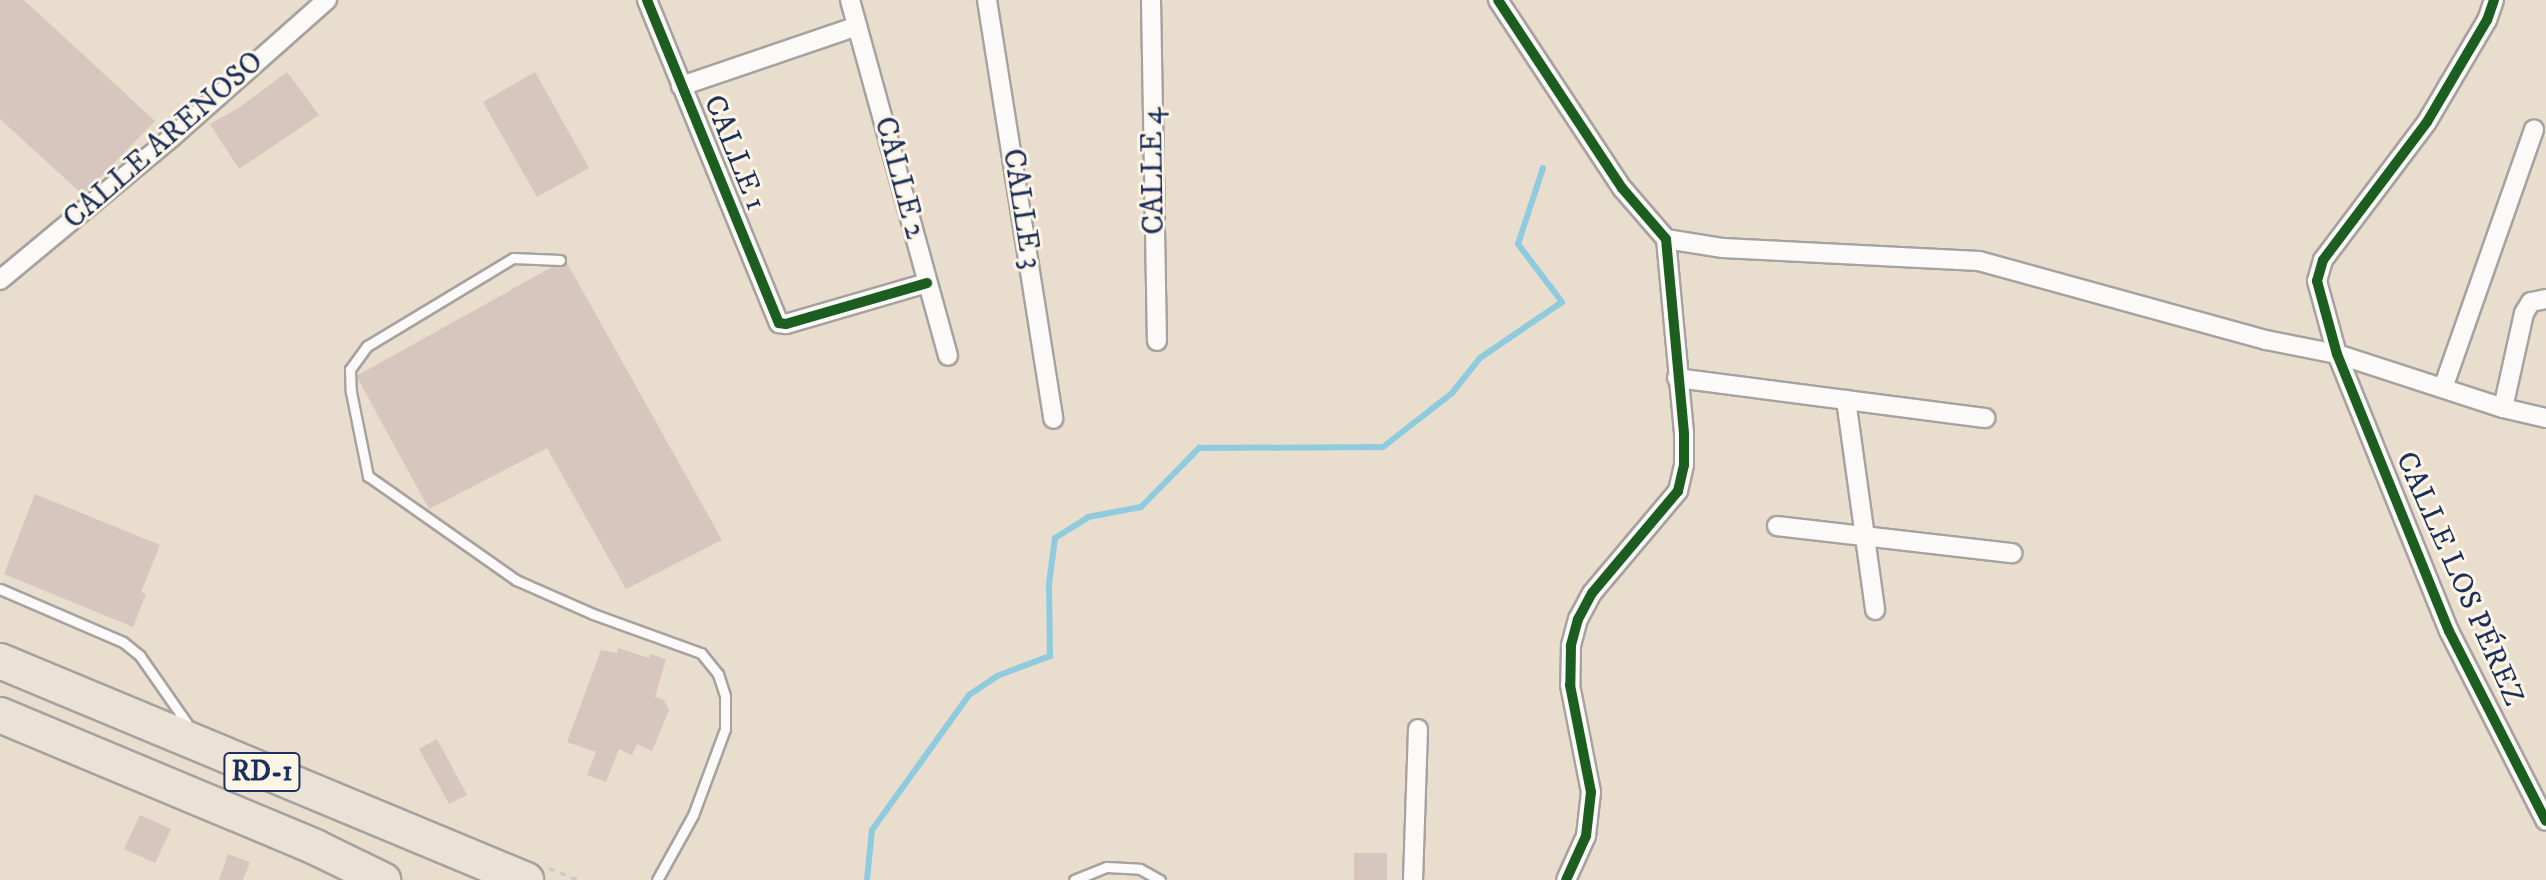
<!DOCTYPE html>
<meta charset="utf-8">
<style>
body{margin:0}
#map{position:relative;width:2546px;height:880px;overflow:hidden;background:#e9ddcd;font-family:"IM FELL DW Pica",serif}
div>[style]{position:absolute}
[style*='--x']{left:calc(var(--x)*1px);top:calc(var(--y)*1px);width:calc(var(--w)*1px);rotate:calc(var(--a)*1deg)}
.stream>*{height:6px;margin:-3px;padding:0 3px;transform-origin:3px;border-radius:3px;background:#8fcbde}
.building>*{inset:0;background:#d6c6be}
.path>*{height:3px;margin-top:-1.5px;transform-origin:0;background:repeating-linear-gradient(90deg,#cbcaca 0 6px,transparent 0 12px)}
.roads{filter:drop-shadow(2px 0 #a6a29f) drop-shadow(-2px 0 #a6a29f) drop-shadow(0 2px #a6a29f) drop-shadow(0 -2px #a6a29f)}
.service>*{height:9px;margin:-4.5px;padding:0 4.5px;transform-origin:4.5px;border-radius:4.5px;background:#fcfaf8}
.minor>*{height:18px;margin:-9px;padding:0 9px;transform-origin:9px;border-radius:9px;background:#fcfaf8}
.motorway>*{height:34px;margin:-17px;padding:0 17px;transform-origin:17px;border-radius:17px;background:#ebe2d6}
.cycleway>*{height:10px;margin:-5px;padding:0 5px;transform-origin:5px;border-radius:5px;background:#1b5e20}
span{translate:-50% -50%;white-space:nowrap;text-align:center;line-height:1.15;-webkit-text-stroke:6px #fcf5e5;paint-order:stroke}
.shield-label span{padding:2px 6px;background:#fcf5e5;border:2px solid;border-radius:6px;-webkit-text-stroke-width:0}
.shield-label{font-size:28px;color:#1b2f5e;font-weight:700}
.street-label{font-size:30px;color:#1b2f5e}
</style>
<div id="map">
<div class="stream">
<div style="--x:867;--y:880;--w:50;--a:-84.3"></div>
<div style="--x:872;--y:830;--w:166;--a:-54.3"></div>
<div style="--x:969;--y:695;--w:34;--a:-34"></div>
<div style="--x:997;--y:676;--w:57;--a:-20.7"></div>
<div style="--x:1050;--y:656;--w:72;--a:-90.8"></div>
<div style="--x:1049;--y:584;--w:46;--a:-82.6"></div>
<div style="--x:1055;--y:538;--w:39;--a:-32"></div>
<div style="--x:1088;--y:517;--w:54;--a:-10.7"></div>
<div style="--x:1141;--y:507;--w:83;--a:-45.5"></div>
<div style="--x:1199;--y:448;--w:184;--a:-0.3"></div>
<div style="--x:1383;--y:447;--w:88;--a:-38"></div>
<div style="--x:1452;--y:393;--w:45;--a:-51.3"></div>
<div style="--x:1480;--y:358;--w:99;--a:-34.3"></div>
<div style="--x:1562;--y:302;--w:73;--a:-127.2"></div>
<div style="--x:1518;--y:244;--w:80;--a:-71.8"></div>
</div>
<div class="building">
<div style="clip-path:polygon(0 0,24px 0,155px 121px,83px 195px,0 119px)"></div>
<div style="clip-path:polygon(287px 72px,319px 115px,239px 169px,210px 124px,240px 107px)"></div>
<div style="clip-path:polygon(535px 72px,589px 168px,537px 197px,483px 102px)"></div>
<div style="clip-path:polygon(567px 263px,722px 540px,626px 589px,547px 448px,429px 509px,358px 379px,358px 375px,552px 267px,563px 267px)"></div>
<div style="clip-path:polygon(35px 494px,160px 545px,141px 592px,146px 594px,133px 627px,4px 574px)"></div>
<div style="clip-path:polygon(618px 648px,649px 658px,650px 654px,666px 659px,655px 697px,664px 700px,669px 710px,652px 751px,637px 744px,632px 755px,619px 749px,606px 782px,587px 775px,596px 752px,567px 742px,601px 650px,617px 653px)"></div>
<div style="clip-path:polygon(437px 739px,467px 795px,449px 804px,419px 749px)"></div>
<div style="clip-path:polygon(140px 815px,171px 829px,155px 863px,124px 849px)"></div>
<div style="clip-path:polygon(1354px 853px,1387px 853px,1387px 880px,1354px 880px)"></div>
<div style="clip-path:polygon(228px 854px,250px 862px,243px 880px,219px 880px)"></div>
</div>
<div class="path">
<div style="--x:549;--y:868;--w:32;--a:22"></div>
</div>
<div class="roads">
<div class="service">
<div style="--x:560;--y:260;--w:47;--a:-177.6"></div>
<div style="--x:513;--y:258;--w:170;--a:148.9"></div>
<div style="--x:367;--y:346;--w:29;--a:126"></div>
<div style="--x:350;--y:369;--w:23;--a:88"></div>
<div style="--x:351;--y:392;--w:86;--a:78.6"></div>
<div style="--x:368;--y:476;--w:181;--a:35.1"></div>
<div style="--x:516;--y:580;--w:84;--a:23.8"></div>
<div style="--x:593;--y:614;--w:115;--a:19.9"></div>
<div style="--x:701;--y:653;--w:27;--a:51"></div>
<div style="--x:718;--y:674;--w:23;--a:72"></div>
<div style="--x:725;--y:696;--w:33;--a:90"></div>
<div style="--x:725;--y:729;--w:92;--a:110.4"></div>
<div style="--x:693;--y:815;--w:74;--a:119"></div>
<div style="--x:0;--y:589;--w:134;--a:23.3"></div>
<div style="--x:123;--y:642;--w:22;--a:39"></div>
<div style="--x:140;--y:656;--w:89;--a:55.1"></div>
<div style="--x:1074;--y:880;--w:35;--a:-22"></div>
<div style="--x:1107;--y:867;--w:33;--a:3"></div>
<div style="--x:1140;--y:869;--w:23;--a:29"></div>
</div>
<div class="minor">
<div style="--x:647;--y:0;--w:349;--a:67.8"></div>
<div style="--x:779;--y:323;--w:7;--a:8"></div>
<div style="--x:786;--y:324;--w:147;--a:-16.2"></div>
<div style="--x:850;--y:0;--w:369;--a:74.6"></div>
<div style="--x:987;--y:0;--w:424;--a:81"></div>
<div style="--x:1151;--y:0;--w:341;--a:89"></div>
<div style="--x:1498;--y:0;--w:225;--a:56.6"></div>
<div style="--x:1622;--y:188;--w:67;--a:49.2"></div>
<div style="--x:1666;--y:239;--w:196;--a:84.7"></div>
<div style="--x:1684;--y:434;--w:31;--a:90"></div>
<div style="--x:1684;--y:465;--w:27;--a:103"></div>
<div style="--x:1678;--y:491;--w:133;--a:130.1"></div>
<div style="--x:1592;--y:593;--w:30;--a:118"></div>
<div style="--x:1578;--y:619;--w:28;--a:105"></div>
<div style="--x:1571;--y:646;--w:39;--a:91"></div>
<div style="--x:1570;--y:685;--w:109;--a:78.9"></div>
<div style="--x:1591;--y:792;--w:44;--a:96.5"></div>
<div style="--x:1586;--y:836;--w:48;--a:114.4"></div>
<div style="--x:2494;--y:0;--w:21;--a:109"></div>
<div style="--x:2487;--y:20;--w:118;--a:120.5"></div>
<div style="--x:2427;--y:122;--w:173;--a:127"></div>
<div style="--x:2323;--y:260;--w:22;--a:106"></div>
<div style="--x:2317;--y:281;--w:76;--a:74.7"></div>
<div style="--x:2337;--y:354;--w:299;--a:68"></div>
<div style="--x:2449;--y:631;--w:213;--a:63"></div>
<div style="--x:681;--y:86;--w:186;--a:-18.8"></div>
<div style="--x:1666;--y:239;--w:58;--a:9"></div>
<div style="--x:1723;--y:248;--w:256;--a:2.9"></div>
<div style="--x:1979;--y:261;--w:298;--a:15.4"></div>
<div style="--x:2266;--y:340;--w:72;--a:11.2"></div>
<div style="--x:2337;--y:354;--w:175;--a:18"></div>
<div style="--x:2503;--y:408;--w:44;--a:13.1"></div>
<div style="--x:0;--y:280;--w:224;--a:-39.7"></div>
<div style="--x:172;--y:137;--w:207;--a:-41.5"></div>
<div style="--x:1677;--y:378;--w:311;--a:7.4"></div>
<div style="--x:2443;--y:388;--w:274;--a:-70.6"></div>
<div style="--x:1846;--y:400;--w:212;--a:82.1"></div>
<div style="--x:2503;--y:408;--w:97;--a:-77.5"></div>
<div style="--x:2524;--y:313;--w:13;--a:-58"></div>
<div style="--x:2531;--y:302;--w:15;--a:-11"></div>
<div style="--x:1777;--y:526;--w:237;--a:6.6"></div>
<div style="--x:1413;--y:880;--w:151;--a:-88.1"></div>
</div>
<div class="motorway">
<div style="--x:0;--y:661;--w:570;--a:22.6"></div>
<div style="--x:0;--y:715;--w:342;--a:22.7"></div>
<div style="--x:315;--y:847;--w:76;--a:25.9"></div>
</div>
</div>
<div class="cycleway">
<div style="--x:647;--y:0;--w:349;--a:67.8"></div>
<div style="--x:779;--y:323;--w:7;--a:8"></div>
<div style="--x:786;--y:324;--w:147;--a:-16.2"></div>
<div style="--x:1498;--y:0;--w:225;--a:56.6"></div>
<div style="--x:1622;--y:188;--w:67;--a:49.2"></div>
<div style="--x:1666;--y:239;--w:196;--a:84.7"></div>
<div style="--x:1684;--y:434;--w:31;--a:90"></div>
<div style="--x:1684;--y:465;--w:27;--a:103"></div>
<div style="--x:1678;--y:491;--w:133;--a:130.1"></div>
<div style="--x:1592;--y:593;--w:30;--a:118"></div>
<div style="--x:1578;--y:619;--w:28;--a:105"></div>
<div style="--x:1571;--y:646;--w:39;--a:91"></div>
<div style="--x:1570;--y:685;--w:109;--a:78.9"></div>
<div style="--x:1591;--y:792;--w:44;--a:96.5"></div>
<div style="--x:1586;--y:836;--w:48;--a:114.4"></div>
<div style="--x:2494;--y:0;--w:21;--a:109"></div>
<div style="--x:2487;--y:20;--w:118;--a:120.5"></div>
<div style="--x:2427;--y:122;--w:173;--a:127"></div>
<div style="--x:2323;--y:260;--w:22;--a:106"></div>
<div style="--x:2317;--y:281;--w:76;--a:74.7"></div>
<div style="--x:2337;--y:354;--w:299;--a:68"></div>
<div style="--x:2449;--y:631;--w:213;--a:63"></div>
</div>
<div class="shield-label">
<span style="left:262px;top:772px">RD-1</span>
</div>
<div class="street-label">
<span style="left:164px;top:141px;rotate:-41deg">CALLE ARENOSO</span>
<span style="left:734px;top:153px;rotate:68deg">CALLE 1</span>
<span style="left:1154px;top:171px;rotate:-91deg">CALLE 4</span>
<span style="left:899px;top:178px;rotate:75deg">CALLE 2</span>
<span style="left:1021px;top:209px;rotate:81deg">CALLE 3</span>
<span style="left:2459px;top:579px;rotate:66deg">CALLE LOS PÉREZ</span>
</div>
</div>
